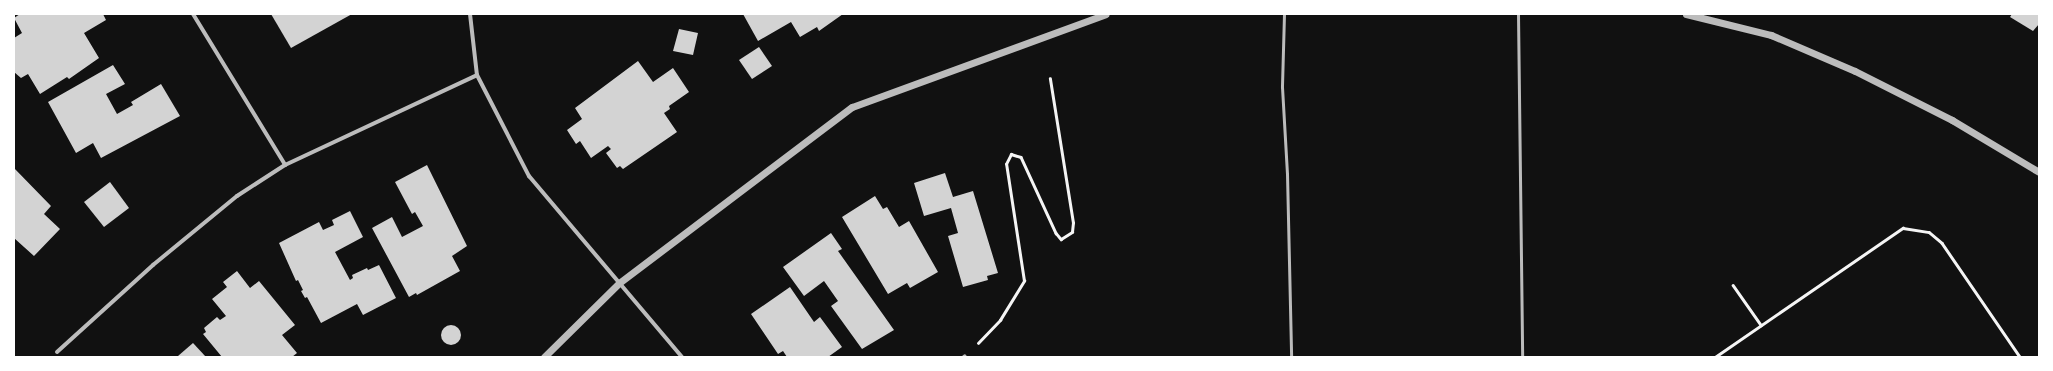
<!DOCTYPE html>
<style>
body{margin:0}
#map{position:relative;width:2053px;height:371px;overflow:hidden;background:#111;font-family:"Space Grotesk",sans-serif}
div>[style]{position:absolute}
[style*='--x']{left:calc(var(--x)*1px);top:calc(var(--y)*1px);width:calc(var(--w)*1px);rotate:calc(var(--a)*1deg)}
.building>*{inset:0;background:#d3d3d3}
.round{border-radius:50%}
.path>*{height:2.5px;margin:-1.25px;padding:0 1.25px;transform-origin:1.25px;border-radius:1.25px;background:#f5f5f5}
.service>*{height:3px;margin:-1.5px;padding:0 1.5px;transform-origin:1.5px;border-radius:1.5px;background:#bcbcbc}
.minor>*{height:4px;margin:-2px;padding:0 2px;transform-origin:2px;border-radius:2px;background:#bcbcbc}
.tertiary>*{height:7px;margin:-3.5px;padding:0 3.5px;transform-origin:3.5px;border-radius:3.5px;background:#bcbcbc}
span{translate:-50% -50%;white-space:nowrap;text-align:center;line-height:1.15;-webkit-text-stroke:3.5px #fff;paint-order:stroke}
.frame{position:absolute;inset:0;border:15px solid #fff;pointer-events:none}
</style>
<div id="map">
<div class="building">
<div style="clip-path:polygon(20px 14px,103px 14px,106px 20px,84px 33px,99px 58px,69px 79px,67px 77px,40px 94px,28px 74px,21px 78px,14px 72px,14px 38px,22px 33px,14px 18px)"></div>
<div style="clip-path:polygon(271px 14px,352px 14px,291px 48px)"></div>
<div style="clip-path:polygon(743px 14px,843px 14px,819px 31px,817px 27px,800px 37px,791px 22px,758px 41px)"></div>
<div style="clip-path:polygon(2012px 14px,2039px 14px,2039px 24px,2033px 31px,2010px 17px)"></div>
<div style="clip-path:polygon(679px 29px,698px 33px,693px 55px,673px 51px)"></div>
<div style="clip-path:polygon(759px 47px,772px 66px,752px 79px,739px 60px)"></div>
<div style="clip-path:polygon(638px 61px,653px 82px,673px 68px,689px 92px,669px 106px,670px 109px,664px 113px,677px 132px,623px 169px,620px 166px,617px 168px,606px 153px,611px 149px,608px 146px,591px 158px,580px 141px,576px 144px,567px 130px,582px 119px,575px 108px)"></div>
<div style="clip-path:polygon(113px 65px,125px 84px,106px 94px,117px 114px,133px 105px,131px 102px,161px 84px,180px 116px,101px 158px,93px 143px,76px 153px,48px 102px)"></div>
<div style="clip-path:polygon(427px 165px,467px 246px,452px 256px,460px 271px,417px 295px,416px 293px,409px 297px,372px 228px,392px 217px,402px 237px,423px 226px,415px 212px,412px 214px,395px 182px)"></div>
<div style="clip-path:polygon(14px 168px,51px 206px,44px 214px,60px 229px,34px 256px,14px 238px)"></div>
<div style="clip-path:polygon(945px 173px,953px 197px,973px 191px,998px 273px,987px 276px,988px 280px,963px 287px,948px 236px,958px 233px,951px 208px,924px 216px,914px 183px)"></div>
<div style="clip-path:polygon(110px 182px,129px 208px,104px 227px,84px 202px)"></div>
<div style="clip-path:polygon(875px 196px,883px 209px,887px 207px,899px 227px,909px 221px,938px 272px,910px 288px,907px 283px,888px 294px,842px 217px)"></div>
<div style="clip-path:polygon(350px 211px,363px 237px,335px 252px,350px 280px,353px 278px,352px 275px,367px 268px,368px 270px,379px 265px,396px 298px,363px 315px,357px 304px,321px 323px,307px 297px,305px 298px,301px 291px,303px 290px,298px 280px,296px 281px,279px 243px,319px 222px,323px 230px,334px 225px,332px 220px)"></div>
<div style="clip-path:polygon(831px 233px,842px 249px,838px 251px,894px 330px,862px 349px,831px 306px,838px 301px,824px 281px,804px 296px,783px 267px)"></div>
<div style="clip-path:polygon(237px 271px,250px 288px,259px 281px,295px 325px,282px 335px,297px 353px,292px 357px,222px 357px,203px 334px,206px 332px,204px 328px,217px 317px,220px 320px,226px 316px,212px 299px,227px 287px,223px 282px)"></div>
<div style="clip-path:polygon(790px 287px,814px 322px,820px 317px,842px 347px,828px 357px,787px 357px,783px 351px,778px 354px,751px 314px)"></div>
<div class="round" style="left:441px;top:325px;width:20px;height:20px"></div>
<div style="clip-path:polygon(193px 343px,206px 357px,179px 357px,178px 356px)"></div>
</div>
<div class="path">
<div style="--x:1733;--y:285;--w:49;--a:55"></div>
<div style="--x:978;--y:343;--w:32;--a:-46"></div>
<div style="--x:1000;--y:320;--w:46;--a:-58.4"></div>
<div style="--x:1024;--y:281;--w:118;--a:-98.7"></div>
<div style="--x:1006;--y:164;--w:11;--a:-63"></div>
<div style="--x:1011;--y:154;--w:10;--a:17"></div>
<div style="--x:1021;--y:157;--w:84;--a:65.3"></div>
<div style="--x:1056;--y:233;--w:8;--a:50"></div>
<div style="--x:1061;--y:239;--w:13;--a:-32"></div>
<div style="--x:1072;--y:232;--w:9;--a:-84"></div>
<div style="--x:1073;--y:223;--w:146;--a:-99.1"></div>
<div style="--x:1715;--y:357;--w:228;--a:-34.5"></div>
<div style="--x:1903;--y:228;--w:26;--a:9"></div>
<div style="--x:1929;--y:232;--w:17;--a:40"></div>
<div style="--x:1942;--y:243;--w:138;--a:55.6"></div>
</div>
<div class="service">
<div style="--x:1284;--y:14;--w:73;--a:91.6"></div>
<div style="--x:1282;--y:87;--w:87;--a:86.7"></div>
<div style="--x:1287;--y:174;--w:183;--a:88.7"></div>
<div style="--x:1518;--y:14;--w:343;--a:89.3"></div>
</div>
<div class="minor">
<div style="--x:193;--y:14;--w:177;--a:58.6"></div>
<div style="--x:470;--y:14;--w:61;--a:83.5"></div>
<div style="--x:477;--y:75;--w:114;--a:62.8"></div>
<div style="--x:529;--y:176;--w:237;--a:49.8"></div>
<div style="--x:57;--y:352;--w:130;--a:-42.2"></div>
<div style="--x:153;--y:265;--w:109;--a:-39.4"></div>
<div style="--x:237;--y:196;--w:57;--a:-32.9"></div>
<div style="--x:285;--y:165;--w:212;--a:-25.1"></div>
<div style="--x:964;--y:357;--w:1;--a:-45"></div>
</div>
<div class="tertiary">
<div style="--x:1686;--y:14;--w:88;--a:13.9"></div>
<div style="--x:1771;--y:35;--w:91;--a:23.2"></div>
<div style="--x:1855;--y:71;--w:109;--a:26.8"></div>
<div style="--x:1952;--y:120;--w:101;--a:30.9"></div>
<div style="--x:544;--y:357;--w:105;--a:-44.6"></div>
<div style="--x:619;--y:283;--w:292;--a:-37.1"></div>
<div style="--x:852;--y:107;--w:270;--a:-20.1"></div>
</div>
<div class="frame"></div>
</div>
